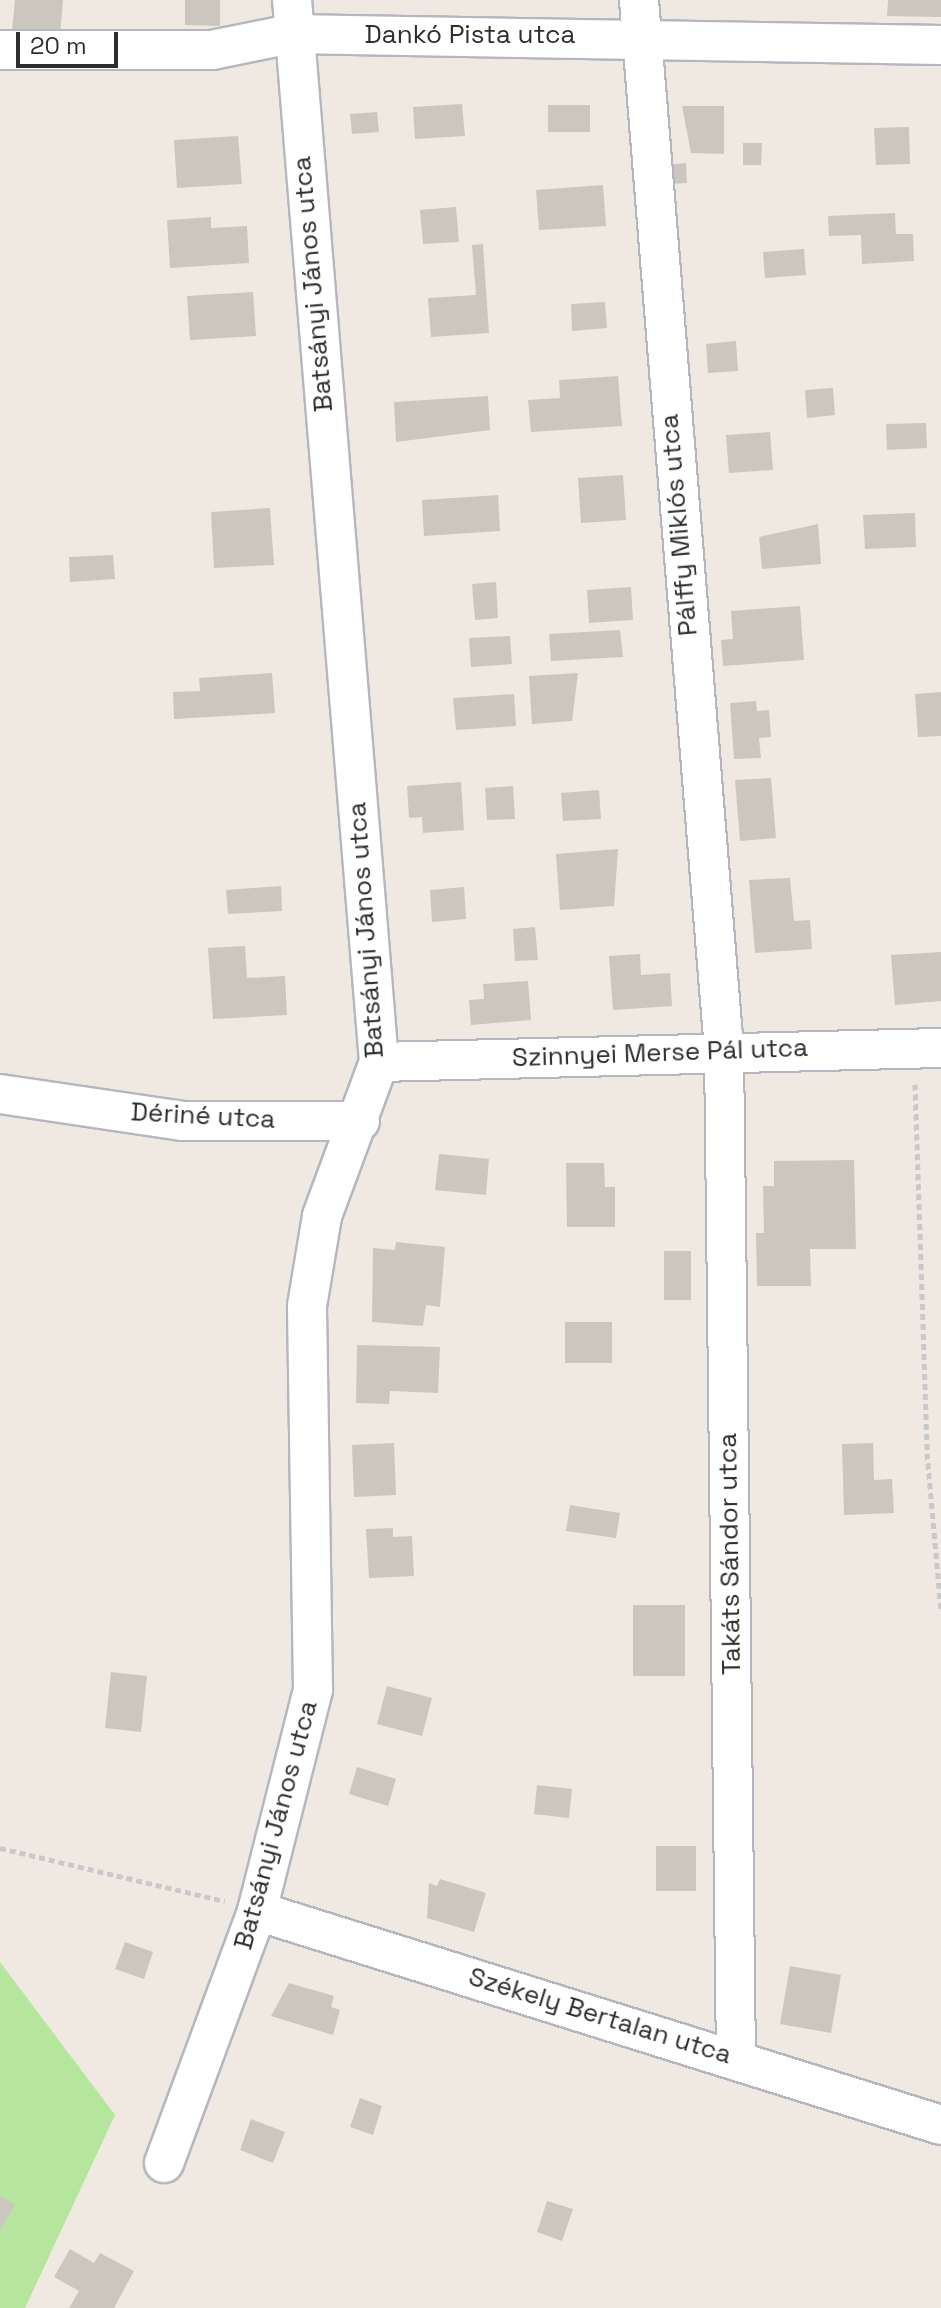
<!DOCTYPE html>
<meta charset="utf-8">
<style>
body{margin:0}
#map{position:relative;width:941px;height:2308px;overflow:hidden;background:#efe9e1;font-family:"Space Grotesk",sans-serif}
div>[style]{position:absolute}
[style*='--x']{left:calc(var(--x)*1px);top:calc(var(--y)*1px);width:calc(var(--w)*1px);rotate:calc(var(--a)*1deg)}
.green>*{inset:0;background:#b6e59e}
.building>*{inset:0;background:#cbc7bf}
.path>*{height:5px;margin-top:-2.5px;transform-origin:0;background:repeating-linear-gradient(90deg,#c9c9c9 0 6px,transparent 0 10px)}
.roads{filter:drop-shadow(2px 0 #b4b7c1) drop-shadow(-2px 0 #b4b7c1) drop-shadow(0 2px #b4b7c1) drop-shadow(0 -2px #b4b7c1)}
.street>*{height:38px;margin:-19px;padding:0 19px;transform-origin:19px;border-radius:19px;background:#fff}
span{translate:-50% -50%;white-space:nowrap;text-align:center;line-height:1.15;-webkit-text-stroke:8px #fff;paint-order:stroke}
.street-label{font-size:26px;color:#2e2e2e}
.scale{position:absolute;left:16px;top:32px;width:102px;height:36px;box-sizing:border-box;border:4px solid #2e2e2e;border-top:0;padding-left:10px;font-size:24px;line-height:28px;white-space:nowrap;color:#2e2e2e;-webkit-text-stroke:6px #fff;paint-order:stroke}
</style>
<div id="map">
<div class="green">
<div style="clip-path:polygon(0 1962px,115px 2115px,25px 2308px,0 2308px)"></div>
</div>
<div class="building">
<div style="clip-path:polygon(15px 0,63px 0,60px 35px,12px 31px)"></div>
<div style="clip-path:polygon(185px 0,220px 0,220px 26px,185px 25px)"></div>
<div style="clip-path:polygon(888px 0,941px 0,941px 17px,887px 16px)"></div>
<div style="clip-path:polygon(462px 104px,465px 136px,415px 139px,413px 107px)"></div>
<div style="clip-path:polygon(548px 105px,590px 105px,590px 132px,548px 132px)"></div>
<div style="clip-path:polygon(682px 106px,724px 106px,724px 154px,691px 153px)"></div>
<div style="clip-path:polygon(377px 112px,379px 132px,352px 134px,350px 114px)"></div>
<div style="clip-path:polygon(909px 127px,910px 164px,876px 165px,874px 128px)"></div>
<div style="clip-path:polygon(238px 136px,242px 184px,177px 188px,174px 140px)"></div>
<div style="clip-path:polygon(743px 143px,762px 143px,761px 165px,743px 165px)"></div>
<div style="clip-path:polygon(686px 163px,687px 183px,667px 184px,666px 165px)"></div>
<div style="clip-path:polygon(603px 185px,606px 226px,539px 230px,536px 190px)"></div>
<div style="clip-path:polygon(456px 207px,459px 242px,423px 244px,420px 210px)"></div>
<div style="clip-path:polygon(895px 213px,896px 234px,913px 234px,914px 261px,862px 264px,861px 235px,829px 236px,828px 216px)"></div>
<div style="clip-path:polygon(211px 217px,211px 228px,247px 226px,249px 263px,170px 268px,167px 220px)"></div>
<div style="clip-path:polygon(483px 244px,489px 333px,431px 337px,428px 298px,476px 295px,472px 245px)"></div>
<div style="clip-path:polygon(804px 249px,806px 275px,765px 278px,763px 252px)"></div>
<div style="clip-path:polygon(253px 292px,256px 336px,190px 340px,187px 296px)"></div>
<div style="clip-path:polygon(605px 302px,607px 328px,572px 331px,571px 304px)"></div>
<div style="clip-path:polygon(736px 341px,738px 371px,708px 373px,706px 344px)"></div>
<div style="clip-path:polygon(618px 376px,622px 426px,531px 432px,528px 400px,560px 398px,559px 380px)"></div>
<div style="clip-path:polygon(833px 388px,835px 415px,807px 418px,805px 390px)"></div>
<div style="clip-path:polygon(488px 396px,490px 430px,396px 442px,394px 402px)"></div>
<div style="clip-path:polygon(926px 423px,927px 448px,887px 450px,886px 424px)"></div>
<div style="clip-path:polygon(770px 432px,773px 470px,729px 473px,726px 435px)"></div>
<div style="clip-path:polygon(623px 475px,626px 520px,581px 523px,578px 478px)"></div>
<div style="clip-path:polygon(498px 495px,500px 531px,424px 536px,422px 500px)"></div>
<div style="clip-path:polygon(270px 508px,274px 565px,214px 568px,211px 512px)"></div>
<div style="clip-path:polygon(915px 513px,916px 547px,865px 549px,863px 515px)"></div>
<div style="clip-path:polygon(818px 524px,821px 564px,762px 569px,759px 537px)"></div>
<div style="clip-path:polygon(113px 555px,115px 579px,70px 582px,69px 557px)"></div>
<div style="clip-path:polygon(496px 582px,498px 618px,475px 620px,472px 584px)"></div>
<div style="clip-path:polygon(631px 587px,633px 620px,589px 623px,587px 590px)"></div>
<div style="clip-path:polygon(800px 606px,804px 660px,723px 666px,721px 640px,733px 639px,731px 611px)"></div>
<div style="clip-path:polygon(620px 630px,623px 657px,551px 661px,549px 634px)"></div>
<div style="clip-path:polygon(510px 636px,512px 664px,471px 667px,469px 638px)"></div>
<div style="clip-path:polygon(272px 673px,275px 713px,174px 719px,173px 692px,200px 691px,199px 678px)"></div>
<div style="clip-path:polygon(578px 673px,572px 721px,532px 724px,529px 676px)"></div>
<div style="clip-path:polygon(941px 692px,941px 736px,918px 737px,915px 694px)"></div>
<div style="clip-path:polygon(514px 694px,516px 726px,456px 730px,453px 698px)"></div>
<div style="clip-path:polygon(756px 701px,757px 711px,769px 710px,771px 737px,759px 738px,761px 758px,734px 759px,730px 703px)"></div>
<div style="clip-path:polygon(771px 778px,776px 838px,740px 841px,735px 780px)"></div>
<div style="clip-path:polygon(461px 782px,464px 830px,423px 833px,422px 817px,409px 818px,407px 786px)"></div>
<div style="clip-path:polygon(513px 786px,515px 819px,487px 820px,485px 788px)"></div>
<div style="clip-path:polygon(599px 790px,601px 819px,563px 821px,561px 793px)"></div>
<div style="clip-path:polygon(618px 849px,614px 906px,560px 910px,556px 854px)"></div>
<div style="clip-path:polygon(790px 878px,794px 921px,810px 920px,812px 949px,755px 953px,749px 880px)"></div>
<div style="clip-path:polygon(281px 886px,282px 911px,228px 914px,226px 890px)"></div>
<div style="clip-path:polygon(464px 887px,466px 919px,432px 922px,430px 890px)"></div>
<div style="clip-path:polygon(535px 927px,538px 960px,515px 961px,513px 929px)"></div>
<div style="clip-path:polygon(245px 946px,247px 978px,285px 976px,287px 1015px,213px 1019px,208px 948px)"></div>
<div style="clip-path:polygon(941px 952px,941px 1001px,895px 1005px,891px 955px)"></div>
<div style="clip-path:polygon(640px 954px,641px 975px,670px 973px,672px 1006px,613px 1010px,609px 956px)"></div>
<div style="clip-path:polygon(528px 981px,531px 1020px,471px 1025px,469px 1000px,484px 999px,483px 984px)"></div>
<div style="clip-path:polygon(439px 1154px,489px 1159px,486px 1195px,435px 1190px)"></div>
<div style="clip-path:polygon(854px 1160px,856px 1249px,810px 1249px,811px 1286px,757px 1286px,756px 1233px,764px 1233px,763px 1186px,774px 1186px,774px 1161px)"></div>
<div style="clip-path:polygon(566px 1163px,604px 1163px,605px 1187px,615px 1187px,615px 1227px,567px 1227px)"></div>
<div style="clip-path:polygon(396px 1242px,445px 1247px,440px 1307px,426px 1305px,423px 1326px,372px 1322px,373px 1248px,395px 1250px)"></div>
<div style="clip-path:polygon(664px 1251px,691px 1251px,691px 1300px,664px 1300px)"></div>
<div style="clip-path:polygon(565px 1322px,612px 1322px,612px 1363px,565px 1363px)"></div>
<div style="clip-path:polygon(357px 1345px,440px 1347px,438px 1393px,390px 1391px,389px 1404px,356px 1403px)"></div>
<div style="clip-path:polygon(394px 1443px,396px 1495px,354px 1497px,352px 1445px)"></div>
<div style="clip-path:polygon(873px 1443px,874px 1480px,892px 1479px,894px 1513px,844px 1515px,842px 1444px)"></div>
<div style="clip-path:polygon(570px 1505px,620px 1513px,616px 1538px,566px 1531px)"></div>
<div style="clip-path:polygon(393px 1528px,393px 1537px,412px 1536px,414px 1576px,369px 1578px,366px 1529px)"></div>
<div style="clip-path:polygon(633px 1605px,685px 1605px,685px 1676px,633px 1676px)"></div>
<div style="clip-path:polygon(111px 1672px,147px 1676px,141px 1732px,105px 1728px)"></div>
<div style="clip-path:polygon(387px 1686px,432px 1698px,422px 1736px,377px 1724px)"></div>
<div style="clip-path:polygon(357px 1767px,396px 1779px,388px 1806px,349px 1794px)"></div>
<div style="clip-path:polygon(537px 1785px,572px 1789px,569px 1818px,534px 1814px)"></div>
<div style="clip-path:polygon(656px 1846px,696px 1846px,696px 1891px,656px 1891px)"></div>
<div style="clip-path:polygon(440px 1879px,486px 1893px,474px 1932px,427px 1918px,429px 1883px,437px 1886px)"></div>
<div style="clip-path:polygon(125px 1942px,153px 1952px,144px 1979px,115px 1969px)"></div>
<div style="clip-path:polygon(790px 1966px,841px 1975px,831px 2033px,780px 2024px)"></div>
<div style="clip-path:polygon(289px 1983px,334px 1996px,331px 2007px,340px 2010px,333px 2035px,271px 2016px)"></div>
<div style="clip-path:polygon(360px 2098px,382px 2106px,373px 2135px,350px 2127px)"></div>
<div style="clip-path:polygon(251px 2119px,285px 2132px,273px 2163px,240px 2150px)"></div>
<div style="clip-path:polygon(0 2196px,15px 2205px,0 2230px)"></div>
<div style="clip-path:polygon(547px 2201px,573px 2209px,562px 2241px,537px 2232px)"></div>
<div style="clip-path:polygon(70px 2249px,94px 2263px,100px 2253px,134px 2271px,114px 2308px,69px 2308px,79px 2291px,54px 2277px)"></div>
</div>
<div class="path">
<div style="--x:915;--y:1084;--w:369;--a:88.1"></div>
<div style="--x:927;--y:1453;--w:158;--a:84.9"></div>
<div style="--x:0;--y:1848;--w:231;--a:13.3"></div>
</div>
<div class="roads">
<div class="street">
<div style="--x:639;--y:0;--w:1053;--a:85.37"></div>
<div style="--x:724;--y:1050;--w:1008;--a:89.32"></div>
<div style="--x:0;--y:50;--w:212;--a:0"></div>
<div style="--x:212;--y:50;--w:81;--a:-11.4"></div>
<div style="--x:291;--y:34;--w:650;--a:0.97"></div>
<div style="--x:379;--y:1062;--w:562;--a:-1.43"></div>
<div style="--x:0;--y:1094;--w:184;--a:8.4"></div>
<div style="--x:182;--y:1121;--w:178;--a:0"></div>
<div style="--x:257;--y:1911;--w:717;--a:17.37"></div>
<div style="--x:164;--y:2163;--w:269;--a:-69.7"></div>
<div style="--x:257;--y:1911;--w:228;--a:-75.8"></div>
<div style="--x:313;--y:1690;--w:384;--a:-90.9"></div>
<div style="--x:307;--y:1306;--w:91;--a:-80.5"></div>
<div style="--x:322;--y:1216;--w:164;--a:-69.7"></div>
<div style="--x:379;--y:1062;--w:1066;--a:-94.68"></div>
</div>
</div>
<div class="street-label">
<span style="left:470px;top:35px">Dankó Pista utca</span>
<span style="left:313px;top:284px;rotate:-95deg">Batsányi János utca</span>
<span style="left:679px;top:525px;rotate:-95deg">Pálffy Miklós utca</span>
<span style="left:366px;top:930px;rotate:-94deg">Batsányi János utca</span>
<span style="left:660px;top:1053px;rotate:-2deg">Szinnyei Merse Pál utca</span>
<span style="left:203px;top:1116px;rotate:3deg">Dériné utca</span>
<span style="left:730px;top:1554px;rotate:-91deg">Takáts Sándor utca</span>
<span style="left:276px;top:1825px;rotate:-75deg">Batsányi János utca</span>
<span style="left:600px;top:2016px;rotate:17deg">Székely Bertalan utca</span>
</div>
<div class="scale">20 m</div>
</div>
